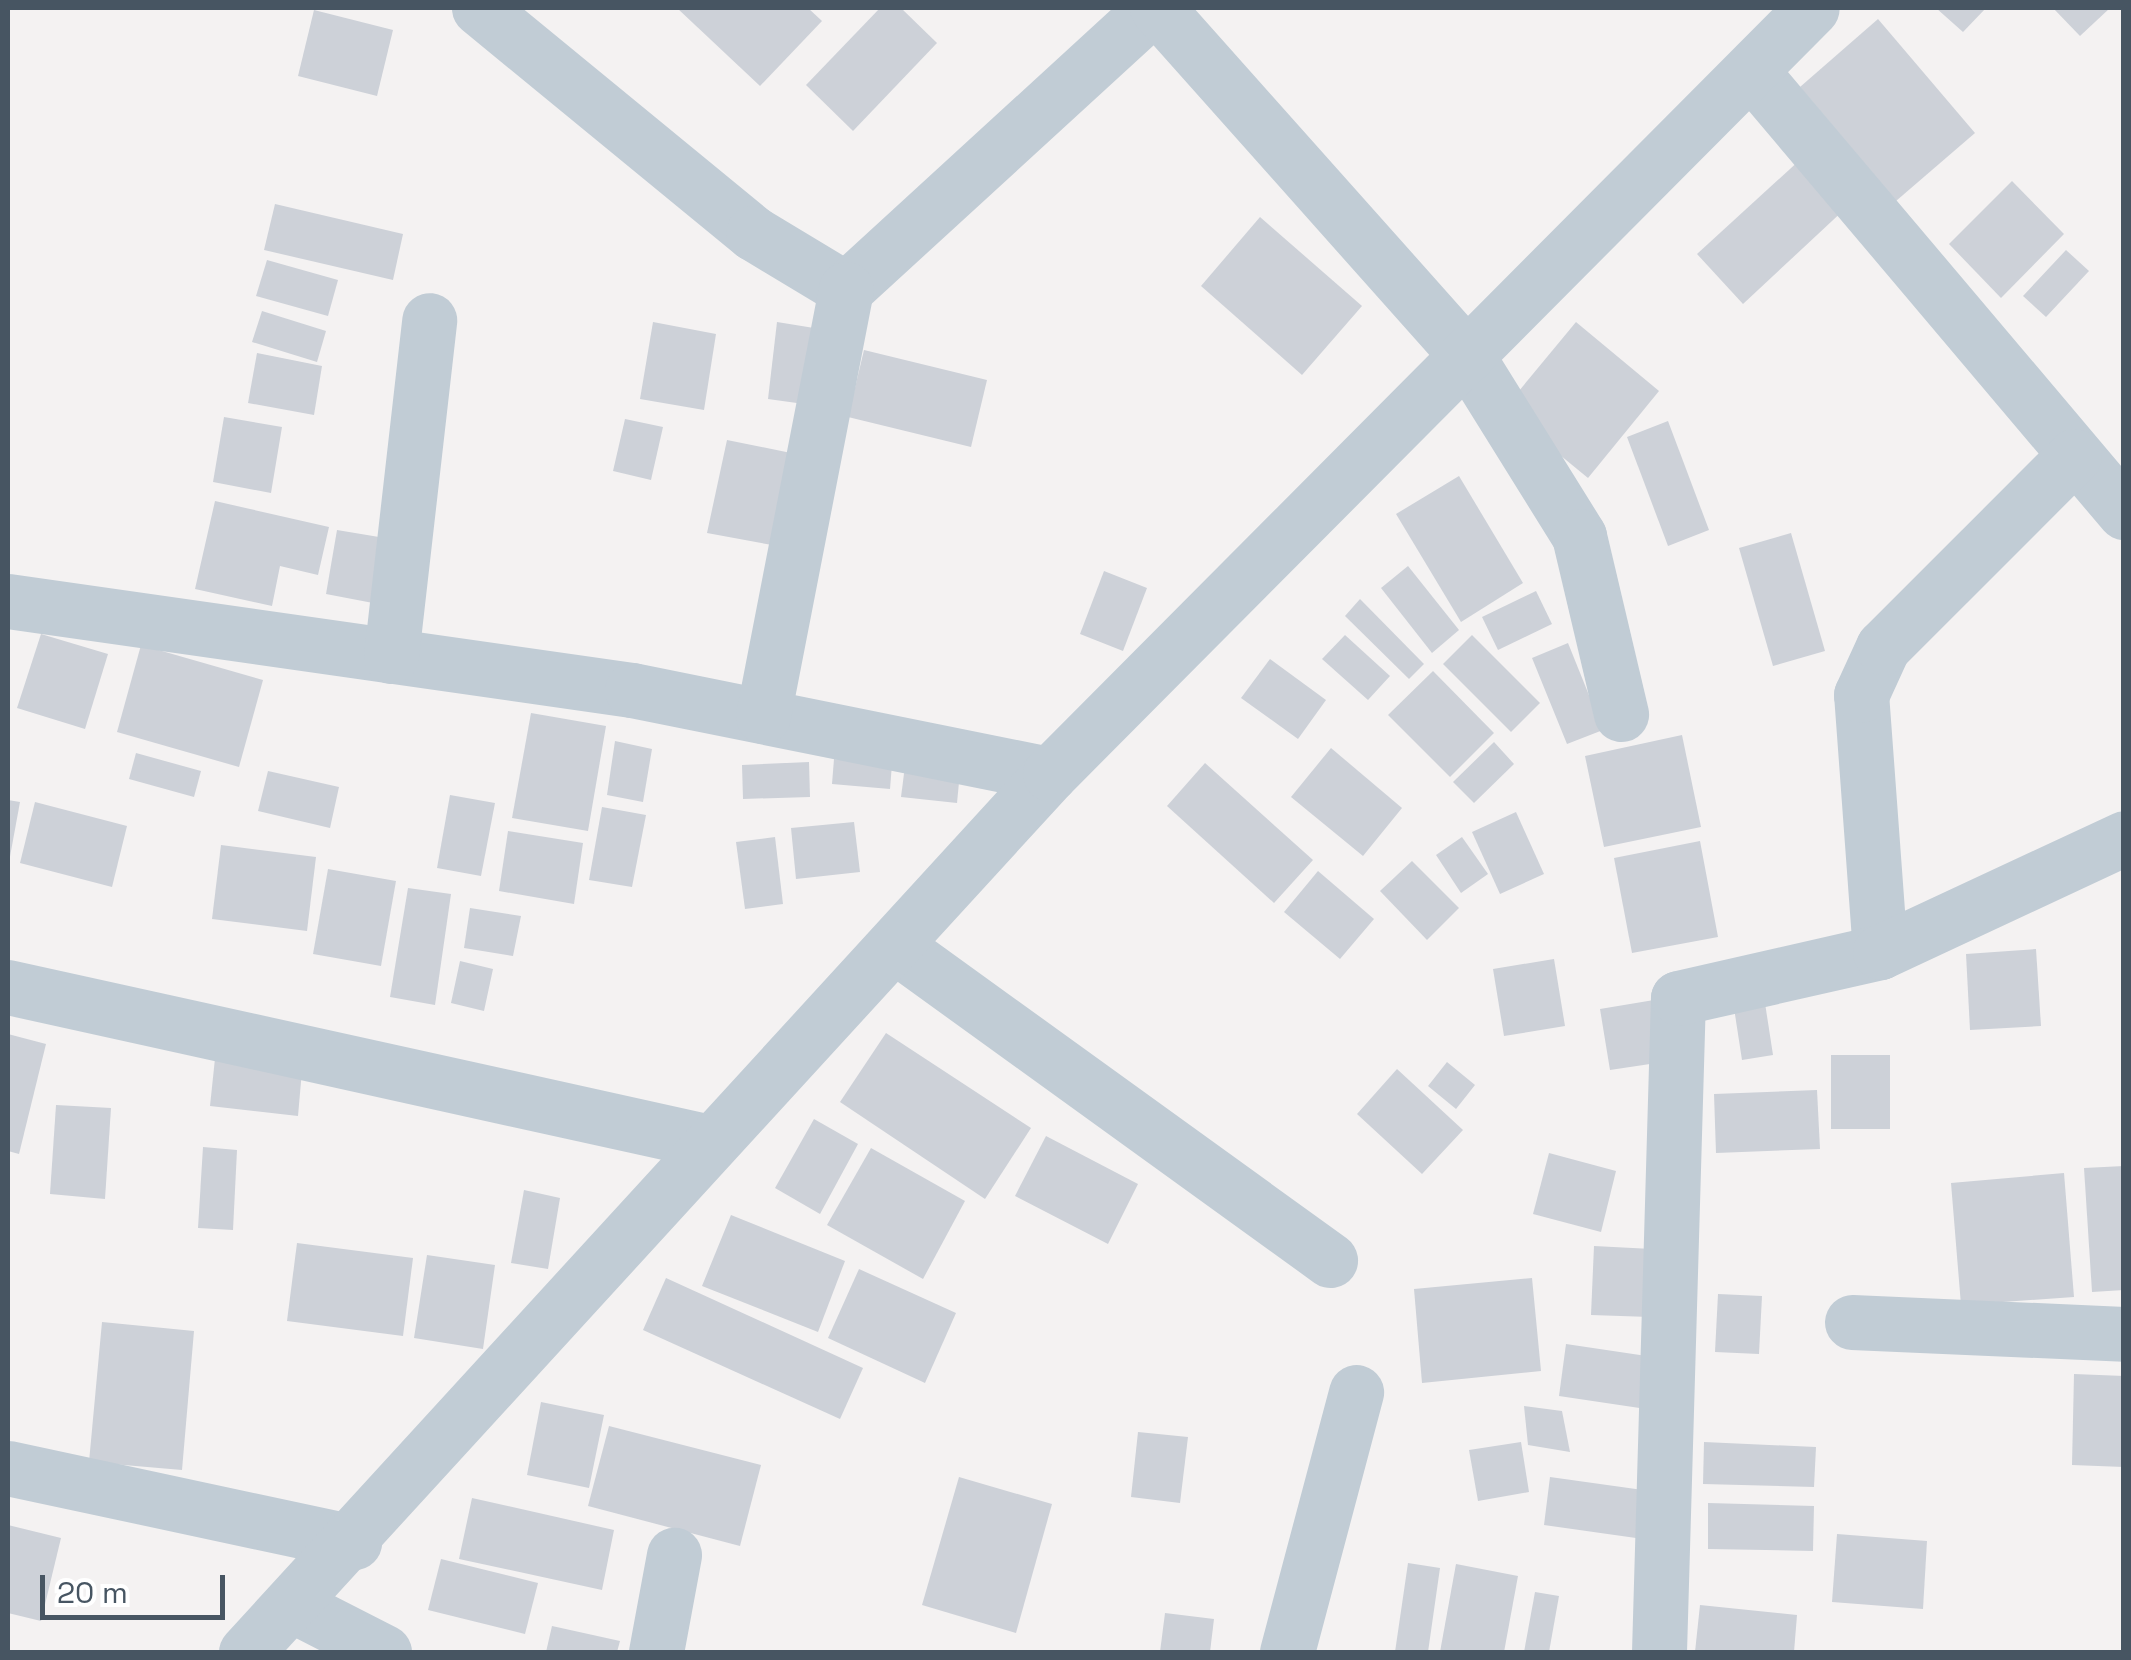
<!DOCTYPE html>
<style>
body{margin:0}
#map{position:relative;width:2131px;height:1660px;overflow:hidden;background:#f4f2f2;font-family:"Space Grotesk",sans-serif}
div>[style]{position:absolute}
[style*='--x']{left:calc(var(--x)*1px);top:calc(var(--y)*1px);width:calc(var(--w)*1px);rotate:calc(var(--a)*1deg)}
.building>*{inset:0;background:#cdd1d8}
.street>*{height:55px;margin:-27.5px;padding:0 27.5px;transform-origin:27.5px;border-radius:27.5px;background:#c1ccd5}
span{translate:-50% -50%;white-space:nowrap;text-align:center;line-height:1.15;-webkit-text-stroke:8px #fff;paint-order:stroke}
.frame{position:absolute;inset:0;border:10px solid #475562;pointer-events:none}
.scale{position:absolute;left:40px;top:1575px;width:185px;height:45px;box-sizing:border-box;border:5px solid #475562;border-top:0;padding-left:12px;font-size:30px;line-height:35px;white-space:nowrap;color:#475562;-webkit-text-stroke:8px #fff;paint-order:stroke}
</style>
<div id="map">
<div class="building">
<div style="clip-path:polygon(677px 8px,808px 8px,822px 21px,760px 86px)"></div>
<div style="clip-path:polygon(880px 8px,901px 8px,937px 43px,853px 131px,806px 85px)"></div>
<div style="clip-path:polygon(1936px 8px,1986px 8px,1963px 32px)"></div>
<div style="clip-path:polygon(2053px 8px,2110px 8px,2080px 36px)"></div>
<div style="clip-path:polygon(314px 10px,393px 30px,377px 96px,298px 76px)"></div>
<div style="clip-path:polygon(1878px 19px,1975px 133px,1896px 201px,1800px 87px)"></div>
<div style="clip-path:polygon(1802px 158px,1847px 207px,1743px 304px,1697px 254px)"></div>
<div style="clip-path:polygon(2012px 181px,2064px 234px,2001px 298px,1949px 244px)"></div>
<div style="clip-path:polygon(275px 204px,403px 234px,393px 280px,264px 250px)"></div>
<div style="clip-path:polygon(1260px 217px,1362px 306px,1302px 375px,1201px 286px)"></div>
<div style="clip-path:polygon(2066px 250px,2089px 271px,2046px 317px,2023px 296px)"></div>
<div style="clip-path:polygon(267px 260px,338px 280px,328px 316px,256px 296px)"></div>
<div style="clip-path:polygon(262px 311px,326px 331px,317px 362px,252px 342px)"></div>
<div style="clip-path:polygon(653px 322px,716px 334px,704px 410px,640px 399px)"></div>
<div style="clip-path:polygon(777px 322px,814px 328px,804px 404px,768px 399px)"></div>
<div style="clip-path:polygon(1576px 322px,1659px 391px,1588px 478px,1504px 409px)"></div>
<div style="clip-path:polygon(864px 350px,987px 380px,971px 447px,848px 417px)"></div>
<div style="clip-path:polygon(257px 353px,322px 366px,314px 415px,248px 403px)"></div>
<div style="clip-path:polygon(224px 417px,282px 427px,271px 493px,213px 482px)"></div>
<div style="clip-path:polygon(625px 419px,663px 427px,651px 480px,613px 471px)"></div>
<div style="clip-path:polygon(1668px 421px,1709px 530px,1668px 546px,1627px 437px)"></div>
<div style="clip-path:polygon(727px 440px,791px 453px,772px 545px,707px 533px)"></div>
<div style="clip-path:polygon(1459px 476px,1523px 583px,1461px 622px,1396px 514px)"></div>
<div style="clip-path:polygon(215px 501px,329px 527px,318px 575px,280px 566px,272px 606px,195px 589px)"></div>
<div style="clip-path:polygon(337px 530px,385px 538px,373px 603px,326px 594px)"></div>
<div style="clip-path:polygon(1791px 533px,1825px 651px,1773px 666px,1739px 548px)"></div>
<div style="clip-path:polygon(1408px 566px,1459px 630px,1432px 653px,1381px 588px)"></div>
<div style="clip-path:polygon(1104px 571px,1147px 588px,1123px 651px,1080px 634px)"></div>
<div style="clip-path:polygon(1536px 591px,1552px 624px,1498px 650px,1482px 617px)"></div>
<div style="clip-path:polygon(1360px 599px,1424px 664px,1409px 679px,1345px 616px)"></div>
<div style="clip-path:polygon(41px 634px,108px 654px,85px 729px,17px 708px)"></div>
<div style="clip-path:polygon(1345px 635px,1390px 676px,1368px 700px,1322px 659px)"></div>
<div style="clip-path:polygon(1472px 635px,1540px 703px,1511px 732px,1443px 664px)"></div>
<div style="clip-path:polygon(1568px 643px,1603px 730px,1567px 744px,1532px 658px)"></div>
<div style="clip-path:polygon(141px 645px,263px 680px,239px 767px,117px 732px)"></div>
<div style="clip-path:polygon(1270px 659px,1326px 700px,1298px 739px,1241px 698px)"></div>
<div style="clip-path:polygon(1433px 671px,1494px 733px,1450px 777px,1388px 715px)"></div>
<div style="clip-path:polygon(531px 713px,606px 726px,588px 831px,512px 818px)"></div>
<div style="clip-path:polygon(1682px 735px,1701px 827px,1604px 847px,1585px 756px)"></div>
<div style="clip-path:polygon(615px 741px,652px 749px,643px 802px,607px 795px)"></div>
<div style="clip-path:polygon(1494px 742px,1514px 764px,1474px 803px,1453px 782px)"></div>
<div style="clip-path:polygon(1331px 748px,1402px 808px,1363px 856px,1291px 797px)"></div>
<div style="clip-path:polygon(136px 753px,201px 771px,194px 797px,129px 779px)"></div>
<div style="clip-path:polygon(834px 759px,892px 764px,890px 789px,832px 784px)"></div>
<div style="clip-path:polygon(809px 762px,810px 797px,743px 799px,742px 765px)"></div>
<div style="clip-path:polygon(1205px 763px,1313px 860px,1274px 903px,1167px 806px)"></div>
<div style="clip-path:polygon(905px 766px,960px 772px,957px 803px,901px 797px)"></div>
<div style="clip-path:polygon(268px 771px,339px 787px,330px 828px,258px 811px)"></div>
<div style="clip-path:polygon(450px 795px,495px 803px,481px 876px,437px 868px)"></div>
<div style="clip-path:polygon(8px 800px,20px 802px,9px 862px,8px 862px)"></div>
<div style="clip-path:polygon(35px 802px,127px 826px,112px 887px,20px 863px)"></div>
<div style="clip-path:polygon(602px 807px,646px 815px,632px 887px,589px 880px)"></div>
<div style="clip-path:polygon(1516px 812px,1544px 874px,1500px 894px,1472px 832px)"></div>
<div style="clip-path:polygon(854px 822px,860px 872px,796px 879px,791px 828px)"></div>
<div style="clip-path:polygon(508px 831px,583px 843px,574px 904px,499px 891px)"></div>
<div style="clip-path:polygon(775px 837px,783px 904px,745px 909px,736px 842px)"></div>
<div style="clip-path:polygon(1462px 837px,1488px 874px,1461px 893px,1436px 855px)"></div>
<div style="clip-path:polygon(1700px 841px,1718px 937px,1632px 953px,1614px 858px)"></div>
<div style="clip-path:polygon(221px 845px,316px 857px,307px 931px,212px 919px)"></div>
<div style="clip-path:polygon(1412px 861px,1459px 908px,1427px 940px,1380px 891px)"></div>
<div style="clip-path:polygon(328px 869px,396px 881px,381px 966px,313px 954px)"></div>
<div style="clip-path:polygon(1318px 871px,1374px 919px,1340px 959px,1284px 912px)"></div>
<div style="clip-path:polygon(408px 888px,451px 894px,435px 1005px,390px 997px)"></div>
<div style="clip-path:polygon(470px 908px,521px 916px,513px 956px,464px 948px)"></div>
<div style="clip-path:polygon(2036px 949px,2041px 1026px,1970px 1030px,1966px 954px)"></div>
<div style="clip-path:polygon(1554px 959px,1565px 1026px,1504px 1036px,1493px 969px)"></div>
<div style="clip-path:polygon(460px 961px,493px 969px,484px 1011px,451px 1003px)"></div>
<div style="clip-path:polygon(1763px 990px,1773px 1055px,1742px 1060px,1732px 995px)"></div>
<div style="clip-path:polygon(1660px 999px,1670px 1061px,1610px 1070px,1600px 1009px)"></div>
<div style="clip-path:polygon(886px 1033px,1031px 1128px,985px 1199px,840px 1102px)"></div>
<div style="clip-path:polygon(8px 1034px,46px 1044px,19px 1154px,8px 1151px)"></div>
<div style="clip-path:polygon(216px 1049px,303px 1059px,298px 1116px,210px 1106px)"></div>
<div style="clip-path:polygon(1831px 1055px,1890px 1055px,1890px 1129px,1831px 1129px)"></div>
<div style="clip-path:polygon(1447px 1062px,1475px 1085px,1456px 1109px,1428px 1086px)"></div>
<div style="clip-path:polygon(1397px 1069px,1463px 1130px,1422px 1174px,1357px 1114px)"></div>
<div style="clip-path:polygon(1817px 1090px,1820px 1149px,1716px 1153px,1714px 1094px)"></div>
<div style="clip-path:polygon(56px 1105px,111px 1108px,105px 1199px,50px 1194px)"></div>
<div style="clip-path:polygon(814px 1119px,858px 1144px,820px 1214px,775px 1188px)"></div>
<div style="clip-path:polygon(1046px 1136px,1138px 1184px,1108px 1244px,1015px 1196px)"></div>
<div style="clip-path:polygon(203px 1147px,237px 1150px,233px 1230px,198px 1228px)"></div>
<div style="clip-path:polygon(871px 1148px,965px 1201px,923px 1279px,827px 1225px)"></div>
<div style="clip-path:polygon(1549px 1153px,1616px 1171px,1601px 1232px,1533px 1214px)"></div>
<div style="clip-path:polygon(2124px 1166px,2124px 1290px,2092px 1292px,2084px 1168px)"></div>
<div style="clip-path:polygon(2064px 1173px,2074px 1297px,1961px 1305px,1951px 1183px)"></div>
<div style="clip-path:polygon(524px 1190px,560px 1198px,548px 1269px,511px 1263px)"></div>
<div style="clip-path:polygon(731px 1215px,845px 1261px,818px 1332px,702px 1286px)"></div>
<div style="clip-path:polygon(297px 1243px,413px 1258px,403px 1336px,287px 1321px)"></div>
<div style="clip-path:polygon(1594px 1246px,1652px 1249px,1650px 1317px,1591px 1315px)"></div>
<div style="clip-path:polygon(427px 1255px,495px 1265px,483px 1349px,414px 1338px)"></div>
<div style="clip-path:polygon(859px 1269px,956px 1313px,925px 1383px,828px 1338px)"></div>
<div style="clip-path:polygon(666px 1278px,863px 1368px,840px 1419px,643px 1330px)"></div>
<div style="clip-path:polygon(1532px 1278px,1541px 1371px,1422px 1383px,1414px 1289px)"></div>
<div style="clip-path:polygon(1718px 1294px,1762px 1296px,1759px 1354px,1715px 1352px)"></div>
<div style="clip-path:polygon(102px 1322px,194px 1331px,182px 1470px,89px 1462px)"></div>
<div style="clip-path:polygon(1566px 1344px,1660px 1358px,1653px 1410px,1559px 1396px)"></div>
<div style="clip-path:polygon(2074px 1374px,2124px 1376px,2124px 1467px,2072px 1465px)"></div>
<div style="clip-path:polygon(541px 1402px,604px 1415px,589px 1488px,527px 1475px)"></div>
<div style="clip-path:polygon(1524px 1406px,1562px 1411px,1570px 1452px,1528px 1445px)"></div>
<div style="clip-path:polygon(609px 1426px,761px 1465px,740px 1546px,588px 1506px)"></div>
<div style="clip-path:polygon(1138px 1432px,1188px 1437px,1180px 1503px,1131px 1497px)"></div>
<div style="clip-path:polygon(1521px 1442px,1529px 1492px,1478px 1501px,1469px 1450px)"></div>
<div style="clip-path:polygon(1704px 1442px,1816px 1447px,1814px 1487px,1703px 1484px)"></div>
<div style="clip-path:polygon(959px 1477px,1052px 1504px,1016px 1633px,922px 1605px)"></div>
<div style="clip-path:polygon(1550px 1477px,1650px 1491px,1643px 1539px,1544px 1525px)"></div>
<div style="clip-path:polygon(472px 1498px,614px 1530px,602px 1590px,459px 1559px)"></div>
<div style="clip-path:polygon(1708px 1503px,1814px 1506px,1813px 1551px,1708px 1549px)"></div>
<div style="clip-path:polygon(8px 1525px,61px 1538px,41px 1621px,8px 1613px)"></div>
<div style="clip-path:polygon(1837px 1534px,1927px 1541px,1923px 1609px,1832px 1602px)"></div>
<div style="clip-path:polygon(441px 1559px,538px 1583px,525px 1634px,428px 1610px)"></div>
<div style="clip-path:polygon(1408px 1563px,1440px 1568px,1428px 1652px,1395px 1652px)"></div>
<div style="clip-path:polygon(1456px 1564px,1518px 1576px,1504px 1652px,1440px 1652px)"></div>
<div style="clip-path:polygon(1535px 1592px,1559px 1596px,1549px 1652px,1524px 1652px)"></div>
<div style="clip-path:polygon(1700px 1605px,1797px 1615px,1794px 1652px,1695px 1652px)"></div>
<div style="clip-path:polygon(1165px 1613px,1214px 1619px,1210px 1652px,1160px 1652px)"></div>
<div style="clip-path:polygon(552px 1626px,620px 1641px,617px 1652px,546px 1652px)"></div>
</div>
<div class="street">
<div style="--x:479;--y:8;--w:355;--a:39.4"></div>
<div style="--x:753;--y:233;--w:109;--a:31.1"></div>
<div style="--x:846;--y:289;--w:416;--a:-42.5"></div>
<div style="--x:1157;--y:8;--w:466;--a:48.3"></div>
<div style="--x:1467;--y:356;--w:212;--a:58.1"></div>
<div style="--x:1579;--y:536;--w:183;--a:76.7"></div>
<div style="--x:1751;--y:71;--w:578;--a:49.78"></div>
<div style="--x:8;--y:601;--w:630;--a:8.12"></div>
<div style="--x:632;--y:690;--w:426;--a:11.4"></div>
<div style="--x:391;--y:656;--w:338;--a:-83.5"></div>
<div style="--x:763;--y:716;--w:435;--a:-79"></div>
<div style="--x:898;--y:948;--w:533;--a:35.84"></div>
<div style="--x:1880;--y:952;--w:258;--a:-94.2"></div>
<div style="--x:1861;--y:695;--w:53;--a:-65.4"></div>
<div style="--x:1883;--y:647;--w:270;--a:-45"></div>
<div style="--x:8;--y:987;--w:719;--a:12.45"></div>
<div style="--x:1852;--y:1322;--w:272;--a:2.5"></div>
<div style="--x:8;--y:1468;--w:354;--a:12.1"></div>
<div style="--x:296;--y:1607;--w:99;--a:27.1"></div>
<div style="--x:246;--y:1652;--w:1191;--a:-47.52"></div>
<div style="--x:1050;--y:774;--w:1080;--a:-45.15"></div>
<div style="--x:656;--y:1652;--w:99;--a:-79.5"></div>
<div style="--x:1287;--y:1652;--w:269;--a:-75.1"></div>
<div style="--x:1659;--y:1652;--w:654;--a:-88.34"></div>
<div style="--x:1678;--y:998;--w:207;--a:-12.8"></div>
<div style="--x:1880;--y:952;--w:269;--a:-25"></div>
</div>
<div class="frame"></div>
<div class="scale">20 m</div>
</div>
